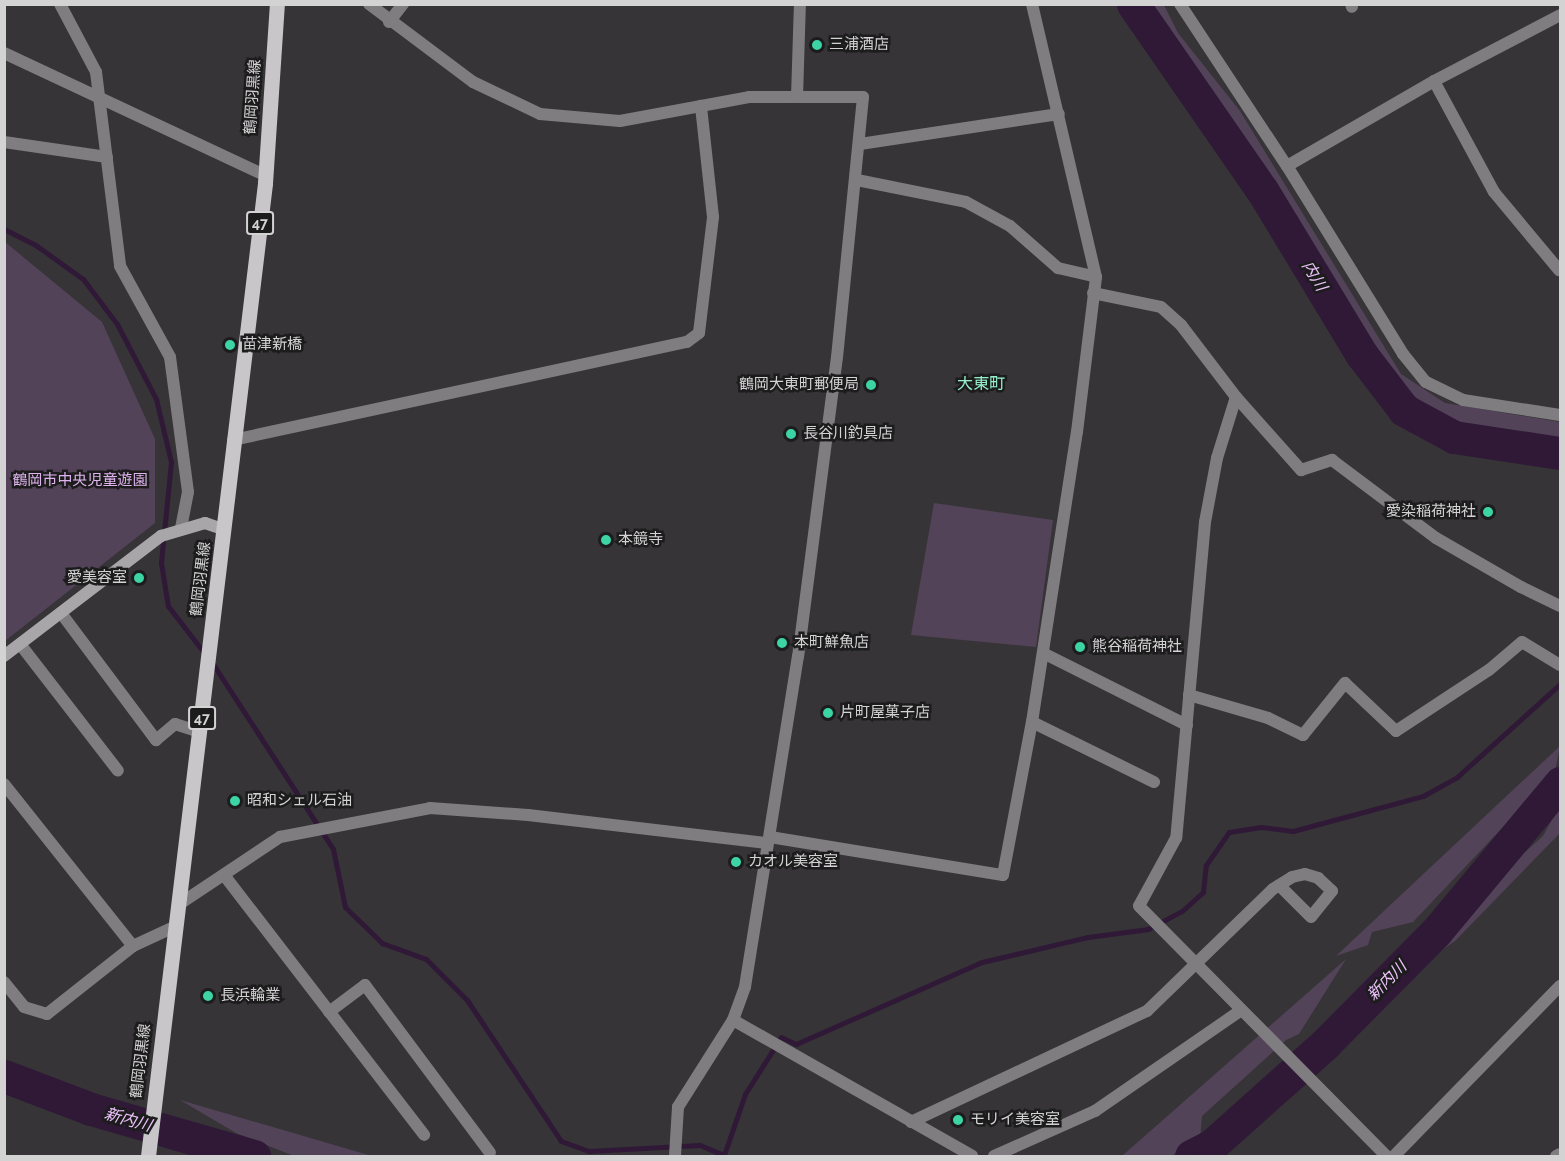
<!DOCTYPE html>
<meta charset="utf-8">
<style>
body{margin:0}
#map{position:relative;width:1565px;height:1161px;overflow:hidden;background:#363437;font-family:Raleway,"Noto Sans JP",sans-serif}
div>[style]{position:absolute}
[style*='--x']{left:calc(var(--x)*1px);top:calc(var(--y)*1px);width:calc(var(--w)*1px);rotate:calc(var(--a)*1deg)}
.green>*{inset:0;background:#534359}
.stream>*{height:5px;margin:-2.5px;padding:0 2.5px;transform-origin:2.5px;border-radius:2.5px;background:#2f1937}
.river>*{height:33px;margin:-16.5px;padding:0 16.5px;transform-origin:16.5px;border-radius:16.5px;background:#2f1937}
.street>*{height:12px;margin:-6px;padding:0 6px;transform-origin:6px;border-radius:6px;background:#7f7d7f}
.secondary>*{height:12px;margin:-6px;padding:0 6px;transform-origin:6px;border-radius:6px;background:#a8a6a9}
.primary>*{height:15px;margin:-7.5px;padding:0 7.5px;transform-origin:7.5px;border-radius:7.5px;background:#c8c6c9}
.dots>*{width:16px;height:16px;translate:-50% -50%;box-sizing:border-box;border:3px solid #1d1c1d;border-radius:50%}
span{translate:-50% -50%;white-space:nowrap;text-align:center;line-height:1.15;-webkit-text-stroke:5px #1d1c1d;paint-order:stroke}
.shield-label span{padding:2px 4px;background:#1d1c1d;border:2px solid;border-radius:4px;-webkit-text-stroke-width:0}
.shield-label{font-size:14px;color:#d4d3d4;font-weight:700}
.poi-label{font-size:15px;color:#d4d3d4}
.left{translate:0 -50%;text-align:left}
.right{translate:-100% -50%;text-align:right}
.street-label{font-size:15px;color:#d4d3d4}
.park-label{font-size:15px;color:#deb3ee}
.water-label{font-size:16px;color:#edc2fd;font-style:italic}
.neighbourhood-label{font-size:16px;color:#95efcb}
.frame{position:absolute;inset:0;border:6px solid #d4d3d4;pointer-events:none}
</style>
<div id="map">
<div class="green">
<div style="clip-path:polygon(1144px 5px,1164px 5px,1178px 33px,1240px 111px,1401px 374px,1445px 403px,1560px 422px,1560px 441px,1466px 427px,1436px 413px,1404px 388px,1374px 357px,1279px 193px)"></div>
<div style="clip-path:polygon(5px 242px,102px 322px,155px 439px,155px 523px,5px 641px)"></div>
<div style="clip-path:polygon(934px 503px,1053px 520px,1036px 647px,911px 635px)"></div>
<div style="clip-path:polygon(1560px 746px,1555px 772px,1413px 922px,1372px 932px,1368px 945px,1336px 956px)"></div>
<div style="clip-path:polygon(1560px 805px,1560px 833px,1455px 941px,1416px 967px,1446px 936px,1471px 900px,1543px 836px)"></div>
<div style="clip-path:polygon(1346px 959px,1299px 1034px,1286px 1040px,1202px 1116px,1200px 1140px,1171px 1156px,1122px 1156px)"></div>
<div style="clip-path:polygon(180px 1100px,365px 1154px,374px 1156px,294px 1156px,236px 1133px)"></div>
</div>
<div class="stream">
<div style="--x:4;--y:229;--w:37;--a:27"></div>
<div style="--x:37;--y:246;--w:57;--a:35.7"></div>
<div style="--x:83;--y:279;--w:56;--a:52.9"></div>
<div style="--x:117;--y:324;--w:85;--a:62.5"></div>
<div style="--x:156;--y:399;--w:65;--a:76.6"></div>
<div style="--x:171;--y:462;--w:101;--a:95.7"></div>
<div style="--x:161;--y:563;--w:44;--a:80.8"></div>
<div style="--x:168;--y:606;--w:61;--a:52.4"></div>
<div style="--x:211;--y:661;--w:224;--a:57"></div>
<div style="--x:333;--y:849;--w:59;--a:78.3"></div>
<div style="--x:345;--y:907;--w:52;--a:44.2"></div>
<div style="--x:382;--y:943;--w:47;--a:20"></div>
<div style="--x:426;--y:959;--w:58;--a:45"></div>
<div style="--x:467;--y:1000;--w:169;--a:56.3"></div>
<div style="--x:561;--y:1141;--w:30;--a:20"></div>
<div style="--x:589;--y:1151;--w:111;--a:-3.1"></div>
<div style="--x:700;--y:1145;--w:26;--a:23"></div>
<div style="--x:724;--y:1155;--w:65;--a:-71"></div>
<div style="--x:745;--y:1094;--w:67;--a:-57.7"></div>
<div style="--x:781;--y:1037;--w:17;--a:25"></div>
<div style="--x:796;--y:1044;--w:203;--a:-23.8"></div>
<div style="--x:982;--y:962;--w:109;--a:-13.3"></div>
<div style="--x:1088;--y:937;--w:61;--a:-7.6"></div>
<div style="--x:1148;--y:929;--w:38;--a:-28"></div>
<div style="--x:1182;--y:911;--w:28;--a:-42"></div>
<div style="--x:1203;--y:892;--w:27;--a:-84"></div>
<div style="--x:1206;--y:865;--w:40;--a:-55.1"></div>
<div style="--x:1229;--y:832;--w:32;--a:-9"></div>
<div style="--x:1261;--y:827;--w:32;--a:7"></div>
<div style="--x:1293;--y:831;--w:135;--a:-15.1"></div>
<div style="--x:1423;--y:796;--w:39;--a:-29"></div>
<div style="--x:1457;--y:777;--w:139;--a:-42.1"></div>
</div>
<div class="river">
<div style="--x:1133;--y:4;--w:226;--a:55.3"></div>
<div style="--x:1262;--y:190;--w:193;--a:58.8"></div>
<div style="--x:1362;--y:355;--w:69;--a:52.6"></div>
<div style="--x:1404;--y:410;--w:57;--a:28.4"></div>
<div style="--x:1454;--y:437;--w:107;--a:8.6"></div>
<div style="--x:4;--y:1076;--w:93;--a:20.8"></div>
<div style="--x:91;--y:1109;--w:170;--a:16.1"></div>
<div style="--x:1191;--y:1156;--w:22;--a:-27"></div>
<div style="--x:1211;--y:1146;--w:154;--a:-41.8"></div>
<div style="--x:1326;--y:1043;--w:156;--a:-45.3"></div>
<div style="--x:1436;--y:932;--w:194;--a:-50.2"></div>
</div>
<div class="street">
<div style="--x:60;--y:4;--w:77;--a:62.1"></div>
<div style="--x:96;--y:72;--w:195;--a:82.9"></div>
<div style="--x:120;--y:266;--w:104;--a:61.2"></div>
<div style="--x:170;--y:357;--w:136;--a:82.4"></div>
<div style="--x:188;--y:492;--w:37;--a:101"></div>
<div style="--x:369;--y:4;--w:130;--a:36.9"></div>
<div style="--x:473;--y:82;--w:74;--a:25.5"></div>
<div style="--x:540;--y:114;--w:80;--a:5"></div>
<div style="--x:620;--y:121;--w:131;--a:-10.5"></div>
<div style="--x:749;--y:97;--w:114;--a:0"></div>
<div style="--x:863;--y:97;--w:261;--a:95.7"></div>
<div style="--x:837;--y:357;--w:302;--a:97.4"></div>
<div style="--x:798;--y:656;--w:335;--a:99.1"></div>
<div style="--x:745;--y:987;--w:35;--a:110"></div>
<div style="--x:733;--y:1020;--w:103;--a:122.3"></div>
<div style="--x:678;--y:1107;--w:49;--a:93.5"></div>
<div style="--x:1180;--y:4;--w:194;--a:56.6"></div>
<div style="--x:1287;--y:166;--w:221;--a:58.3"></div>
<div style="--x:1403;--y:354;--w:36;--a:51"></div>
<div style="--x:1426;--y:382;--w:41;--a:25.9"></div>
<div style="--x:1463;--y:400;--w:98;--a:8.8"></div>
<div style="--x:1351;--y:4;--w:3;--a:72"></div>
<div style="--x:389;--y:22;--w:23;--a:-52"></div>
<div style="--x:4;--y:53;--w:289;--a:25.1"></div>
<div style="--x:1434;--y:81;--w:126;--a:61.6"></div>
<div style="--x:1494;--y:192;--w:102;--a:50.2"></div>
<div style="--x:797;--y:97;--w:93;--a:-88.2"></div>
<div style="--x:4;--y:142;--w:104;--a:8.3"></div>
<div style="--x:860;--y:144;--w:201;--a:-8.6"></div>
<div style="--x:1287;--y:166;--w:170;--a:-30"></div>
<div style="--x:1434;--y:81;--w:142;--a:-27.6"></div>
<div style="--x:857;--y:180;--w:111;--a:11.4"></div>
<div style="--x:966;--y:202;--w:50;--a:28.6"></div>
<div style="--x:1010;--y:226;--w:64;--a:41.2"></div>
<div style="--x:1058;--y:268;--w:39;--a:13"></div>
<div style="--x:1093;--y:293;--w:69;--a:11.6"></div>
<div style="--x:1161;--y:307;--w:27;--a:42"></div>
<div style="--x:1181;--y:325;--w:91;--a:52.6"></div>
<div style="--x:1236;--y:397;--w:98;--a:48.3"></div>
<div style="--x:1301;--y:470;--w:33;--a:-18"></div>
<div style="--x:1332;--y:460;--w:130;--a:36.9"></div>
<div style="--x:1436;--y:538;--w:98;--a:30"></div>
<div style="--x:1521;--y:587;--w:43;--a:26"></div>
<div style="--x:1236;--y:397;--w:64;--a:107.3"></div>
<div style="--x:1217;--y:458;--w:65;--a:100.6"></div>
<div style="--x:1205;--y:522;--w:317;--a:95.2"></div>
<div style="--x:1176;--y:838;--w:77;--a:118.6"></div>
<div style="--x:1139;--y:906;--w:351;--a:45.3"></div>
<div style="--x:233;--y:440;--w:464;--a:-12.2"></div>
<div style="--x:687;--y:342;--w:15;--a:-37"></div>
<div style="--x:699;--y:333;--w:117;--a:-83.1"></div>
<div style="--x:713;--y:217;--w:112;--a:-96.2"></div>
<div style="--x:61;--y:613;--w:159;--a:53.2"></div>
<div style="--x:156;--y:740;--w:25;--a:-40"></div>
<div style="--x:175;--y:724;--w:26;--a:18"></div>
<div style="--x:20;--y:644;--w:160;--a:52.3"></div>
<div style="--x:1043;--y:653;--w:161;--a:26.6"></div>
<div style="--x:1189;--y:695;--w:82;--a:16.2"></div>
<div style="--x:1268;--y:718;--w:39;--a:26"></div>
<div style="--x:1303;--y:735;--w:67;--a:-51.1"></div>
<div style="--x:1345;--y:683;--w:70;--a:43.3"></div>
<div style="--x:1396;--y:731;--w:111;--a:-33.3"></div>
<div style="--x:1489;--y:670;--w:43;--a:-40.3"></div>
<div style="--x:1522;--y:642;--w:44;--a:31.2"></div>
<div style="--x:1032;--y:722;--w:136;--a:26.2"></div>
<div style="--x:4;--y:784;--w:207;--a:51.5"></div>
<div style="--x:770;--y:837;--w:236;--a:9.3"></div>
<div style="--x:1003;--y:875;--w:156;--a:-79.3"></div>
<div style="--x:1032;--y:722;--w:293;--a:-81.2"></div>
<div style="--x:1077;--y:432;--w:156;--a:-83"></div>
<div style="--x:1096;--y:277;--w:280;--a:-103.2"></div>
<div style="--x:224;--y:875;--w:328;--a:52.4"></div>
<div style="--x:178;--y:905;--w:123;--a:-33.7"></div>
<div style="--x:280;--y:837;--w:153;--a:-10.9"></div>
<div style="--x:430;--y:808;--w:98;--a:4.1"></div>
<div style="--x:528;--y:815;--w:240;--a:6.7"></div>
<div style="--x:4;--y:982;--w:32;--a:51"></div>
<div style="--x:24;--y:1007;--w:24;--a:17"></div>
<div style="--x:47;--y:1014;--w:110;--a:-38.3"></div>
<div style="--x:133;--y:946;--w:47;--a:-24.9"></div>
<div style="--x:329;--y:1012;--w:45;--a:-36.9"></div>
<div style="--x:365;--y:985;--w:209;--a:53.3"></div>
<div style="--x:733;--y:1020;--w:275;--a:29.6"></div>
<div style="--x:911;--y:1122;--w:261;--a:-25.2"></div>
<div style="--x:1147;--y:1011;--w:175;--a:-44.1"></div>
<div style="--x:1273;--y:889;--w:22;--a:-32"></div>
<div style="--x:1292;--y:877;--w:13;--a:-13"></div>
<div style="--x:1305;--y:874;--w:14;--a:17"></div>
<div style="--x:1318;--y:878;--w:19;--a:43"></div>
<div style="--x:1332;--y:891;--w:33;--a:129"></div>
<div style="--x:1311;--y:917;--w:45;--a:-135"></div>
<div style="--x:994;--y:1156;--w:111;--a:-24"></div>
<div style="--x:1095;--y:1111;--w:176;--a:-34.6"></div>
<div style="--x:1394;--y:1156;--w:238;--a:-45.7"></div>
<div style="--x:1556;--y:1156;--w:4;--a:-27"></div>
</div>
<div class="secondary">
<div style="--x:4;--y:656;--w:198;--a:-37.4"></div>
<div style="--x:161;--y:536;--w:46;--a:-16.5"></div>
<div style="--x:205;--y:523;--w:21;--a:19"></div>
</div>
<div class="primary">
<div style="--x:148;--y:1156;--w:980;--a:-83.14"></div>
<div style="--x:265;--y:183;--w:179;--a:-86.2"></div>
</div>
<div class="dots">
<div style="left:817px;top:45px;background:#3cd4a4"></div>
<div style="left:230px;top:345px;background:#3cd4a4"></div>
<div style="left:871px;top:385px;background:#3cd4a4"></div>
<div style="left:791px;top:434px;background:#3cd4a4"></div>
<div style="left:1488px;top:512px;background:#3cd4a4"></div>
<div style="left:606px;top:540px;background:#3cd4a4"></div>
<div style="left:139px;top:578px;background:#3cd4a4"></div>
<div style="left:782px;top:643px;background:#3cd4a4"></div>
<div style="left:1080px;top:647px;background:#3cd4a4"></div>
<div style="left:828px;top:713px;background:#3cd4a4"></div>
<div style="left:235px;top:801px;background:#3cd4a4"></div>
<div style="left:736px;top:862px;background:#3cd4a4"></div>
<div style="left:208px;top:996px;background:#3cd4a4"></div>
<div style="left:958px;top:1120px;background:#3cd4a4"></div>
</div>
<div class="shield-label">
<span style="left:260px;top:223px">47</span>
<span style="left:202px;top:718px">47</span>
</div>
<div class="poi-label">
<span class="left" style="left:829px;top:45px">三浦酒店</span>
<span class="left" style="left:242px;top:345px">苗津新橋</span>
<span class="right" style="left:859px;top:385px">鶴岡大東町郵便局</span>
<span class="left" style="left:803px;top:434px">長谷川釣具店</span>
<span class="right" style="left:1476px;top:512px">愛染稲荷神社</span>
<span class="left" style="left:618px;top:540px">本鏡寺</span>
<span class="right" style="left:127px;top:578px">愛美容室</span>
<span class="left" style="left:794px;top:643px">本町鮮魚店</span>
<span class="left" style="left:1092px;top:647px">熊谷稲荷神社</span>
<span class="left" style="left:840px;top:713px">片町屋菓子店</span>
<span class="left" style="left:247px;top:801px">昭和シェル石油</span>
<span class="left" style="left:748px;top:862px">カオル美容室</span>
<span class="left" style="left:220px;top:996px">長浜輪業</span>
<span class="left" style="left:970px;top:1120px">モリイ美容室</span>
</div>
<div class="street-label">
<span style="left:253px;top:97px;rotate:-86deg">鶴岡羽黒線</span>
<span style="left:201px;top:579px;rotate:-83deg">鶴岡羽黒線</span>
<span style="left:141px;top:1061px;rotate:-83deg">鶴岡羽黒線</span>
</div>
<div class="park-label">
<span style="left:80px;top:481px">鶴岡市中央児童遊園</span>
</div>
<div class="water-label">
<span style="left:1314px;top:276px;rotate:59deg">内川</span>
<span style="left:1387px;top:981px;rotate:-45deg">新内川</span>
<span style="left:128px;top:1120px;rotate:16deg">新内川</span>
</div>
<div class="neighbourhood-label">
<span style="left:981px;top:384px">大東町</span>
</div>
<div class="frame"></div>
</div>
